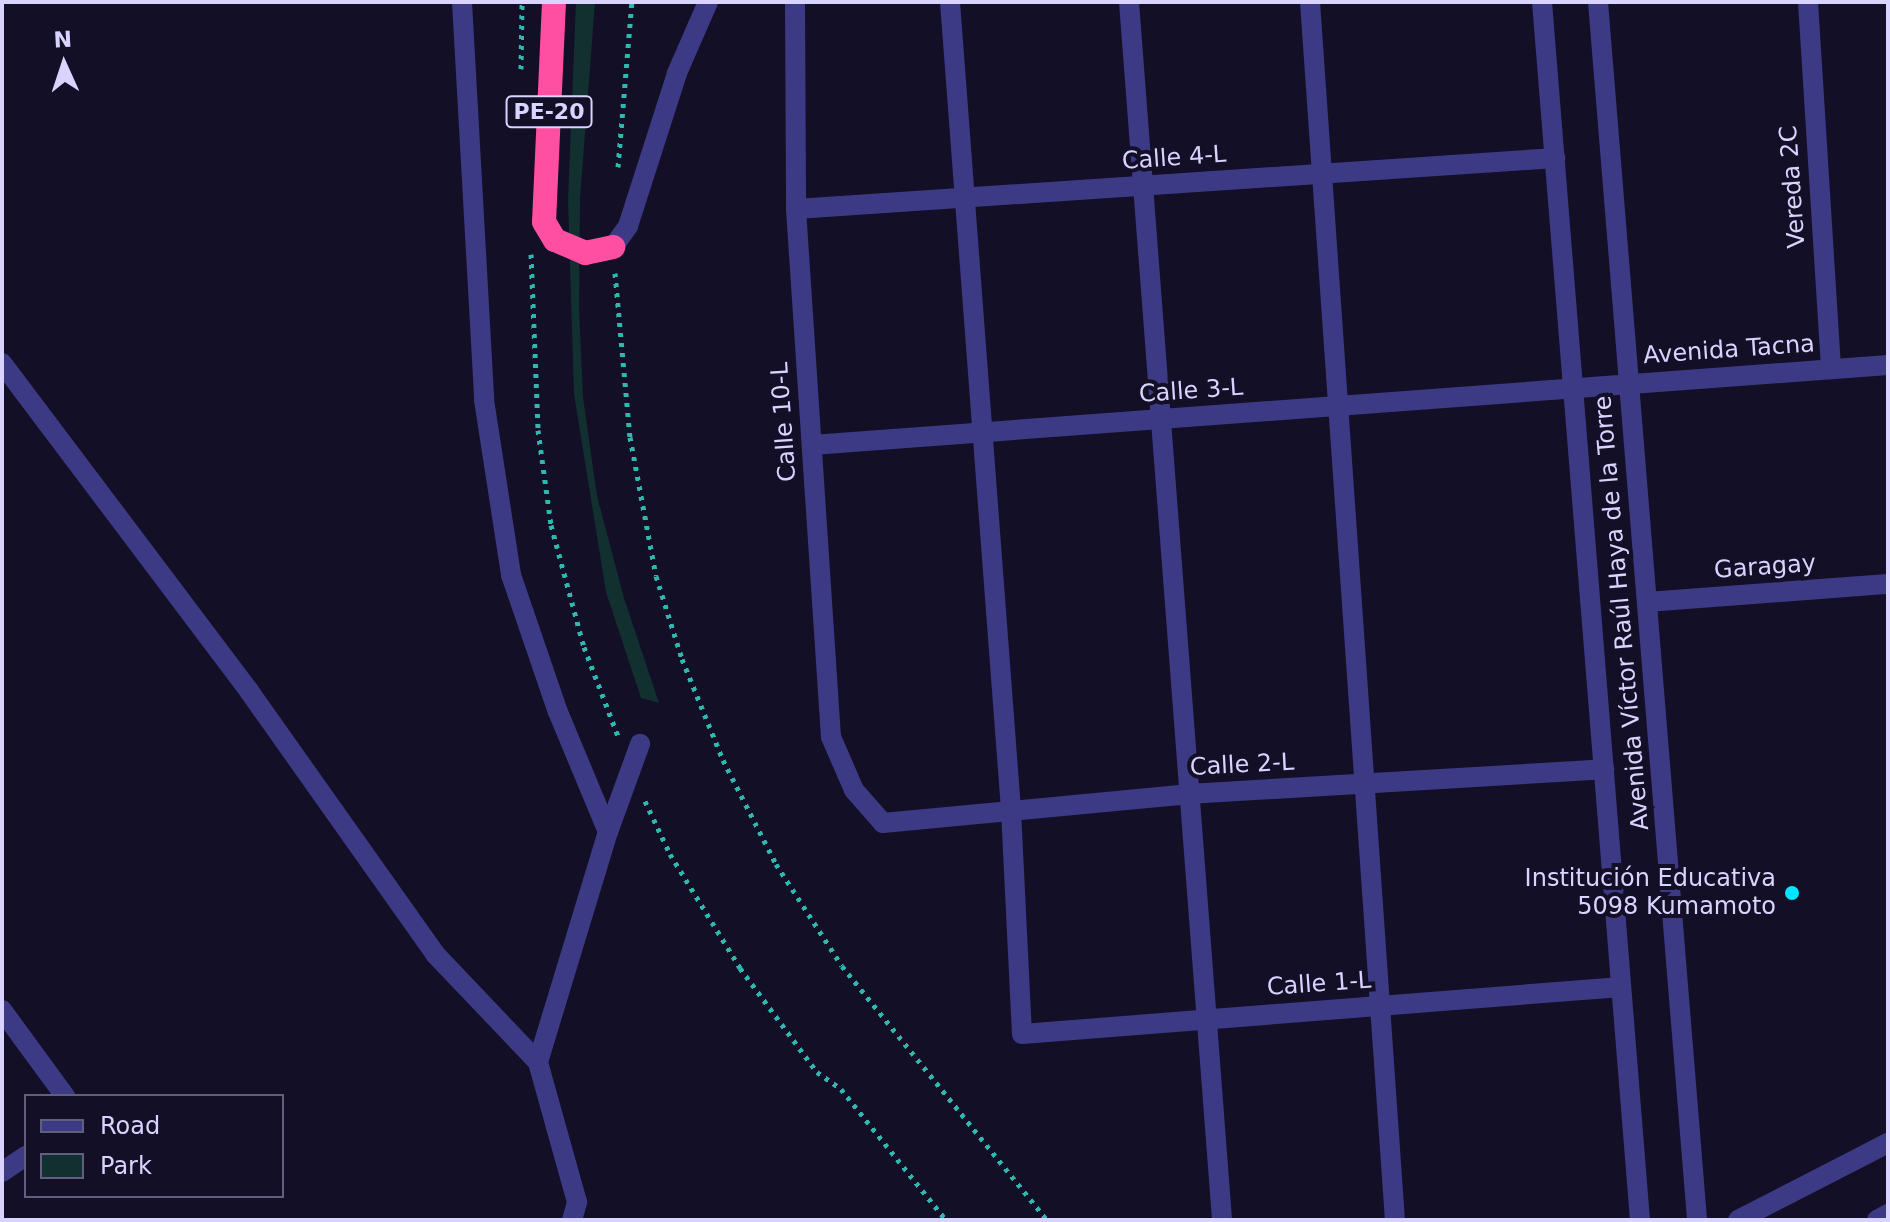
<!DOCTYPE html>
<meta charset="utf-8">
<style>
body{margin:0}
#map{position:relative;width:1890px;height:1222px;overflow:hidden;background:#130f26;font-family:"DejaVu Sans",sans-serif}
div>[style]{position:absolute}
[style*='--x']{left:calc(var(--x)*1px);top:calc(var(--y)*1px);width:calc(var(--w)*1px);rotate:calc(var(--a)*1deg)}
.green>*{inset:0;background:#12302f}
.path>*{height:5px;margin-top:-2.5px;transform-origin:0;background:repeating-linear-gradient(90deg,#2fb8b0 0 4px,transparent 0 10px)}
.minor>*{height:20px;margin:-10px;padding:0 10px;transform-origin:10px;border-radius:10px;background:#3d3a85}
.highway>*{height:24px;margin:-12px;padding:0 12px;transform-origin:12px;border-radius:12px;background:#ff4fa3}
.dots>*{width:22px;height:22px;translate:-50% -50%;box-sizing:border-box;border:4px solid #130f26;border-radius:50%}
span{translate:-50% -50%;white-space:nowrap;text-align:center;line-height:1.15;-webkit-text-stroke:8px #130f26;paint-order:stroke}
.shield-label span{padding:2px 6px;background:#130f26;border:2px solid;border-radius:6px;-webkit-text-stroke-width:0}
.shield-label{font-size:22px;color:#d9d4ff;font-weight:700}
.street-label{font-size:24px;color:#d9d4ff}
.poi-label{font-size:24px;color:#d9d4ff}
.right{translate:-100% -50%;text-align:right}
.frame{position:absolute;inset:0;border:4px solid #d9d4ff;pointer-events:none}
.legend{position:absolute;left:24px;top:1094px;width:260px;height:104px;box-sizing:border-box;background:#130f26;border:2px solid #625e7d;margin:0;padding:10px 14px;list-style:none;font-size:24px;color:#d9d4ff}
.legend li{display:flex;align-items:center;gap:16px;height:40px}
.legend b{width:40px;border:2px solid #625e7d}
.north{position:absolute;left:24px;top:24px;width:80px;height:80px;-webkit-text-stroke:6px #130f26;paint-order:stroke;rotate:357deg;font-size:22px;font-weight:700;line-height:32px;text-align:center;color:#d9d4ff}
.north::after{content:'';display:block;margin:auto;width:28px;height:36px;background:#d9d4ff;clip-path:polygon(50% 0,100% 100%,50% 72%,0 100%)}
</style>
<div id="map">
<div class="green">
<div style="clip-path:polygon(576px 2px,595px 2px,580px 199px,579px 308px,583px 397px,597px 496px,624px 598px,659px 703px,641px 698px,606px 592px,574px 394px,568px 200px)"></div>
</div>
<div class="path">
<div style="--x:521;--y:69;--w:67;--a:-89.1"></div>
<div style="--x:618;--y:167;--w:166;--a:-85.2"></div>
<div style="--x:531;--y:254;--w:176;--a:87.7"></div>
<div style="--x:538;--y:430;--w:96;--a:82.2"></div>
<div style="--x:551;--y:525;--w:126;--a:74.9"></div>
<div style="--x:584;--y:647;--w:95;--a:69.1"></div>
<div style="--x:615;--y:273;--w:165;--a:84.8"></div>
<div style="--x:630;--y:437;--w:141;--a:79.4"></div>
<div style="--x:656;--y:576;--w:87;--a:72.6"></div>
<div style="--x:682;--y:659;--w:109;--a:67.9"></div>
<div style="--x:723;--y:760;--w:117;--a:63"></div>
<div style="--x:776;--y:864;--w:121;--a:57.1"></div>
<div style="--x:842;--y:966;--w:326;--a:51.1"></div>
<div style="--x:645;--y:801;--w:59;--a:64.7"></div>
<div style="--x:670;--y:854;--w:134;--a:58.4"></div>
<div style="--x:740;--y:968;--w:129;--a:53.5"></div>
<div style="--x:817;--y:1072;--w:29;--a:35"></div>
<div style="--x:841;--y:1089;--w:168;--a:51.3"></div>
</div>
<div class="minor">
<div style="--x:462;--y:2;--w:399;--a:86.8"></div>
<div style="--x:484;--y:400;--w:177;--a:81.2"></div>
<div style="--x:511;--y:575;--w:145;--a:71.1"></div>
<div style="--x:558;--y:712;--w:130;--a:67.4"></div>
<div style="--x:795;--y:2;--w:207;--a:89.7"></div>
<div style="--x:796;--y:209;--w:529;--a:86.21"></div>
<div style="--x:831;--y:737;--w:58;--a:66.5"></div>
<div style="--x:854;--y:790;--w:44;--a:48.7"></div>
<div style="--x:883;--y:823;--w:306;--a:-5.4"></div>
<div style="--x:1188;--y:794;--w:417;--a:-3.4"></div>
<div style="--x:950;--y:2;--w:810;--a:85.68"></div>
<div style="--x:1011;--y:810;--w:224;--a:87.2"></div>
<div style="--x:1022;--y:1034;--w:601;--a:-4.49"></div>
<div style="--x:1129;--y:2;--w:1222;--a:85.63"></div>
<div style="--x:1310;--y:2;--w:1221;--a:86.01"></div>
<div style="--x:1542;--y:2;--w:1222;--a:85.4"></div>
<div style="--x:1598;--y:2;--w:1222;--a:85.35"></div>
<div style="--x:1808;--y:2;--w:368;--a:86.4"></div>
<div style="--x:796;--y:209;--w:761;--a:-3.84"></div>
<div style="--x:613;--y:247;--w:26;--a:-54"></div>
<div style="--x:628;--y:226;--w:161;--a:-72.2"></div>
<div style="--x:677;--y:73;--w:77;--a:-66.4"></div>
<div style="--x:2;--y:363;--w:411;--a:53"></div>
<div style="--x:249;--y:691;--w:322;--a:54.7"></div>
<div style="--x:435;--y:954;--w:149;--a:46.4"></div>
<div style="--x:812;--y:445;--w:1079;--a:-4.25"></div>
<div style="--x:1647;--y:602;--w:242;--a:-4.3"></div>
<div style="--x:2;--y:1010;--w:107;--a:53.8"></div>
<div style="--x:2;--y:1172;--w:29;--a:-34"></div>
<div style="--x:572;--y:1220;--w:19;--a:-74"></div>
<div style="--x:577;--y:1202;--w:145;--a:-105.6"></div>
<div style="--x:538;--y:1062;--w:240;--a:-73.1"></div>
<div style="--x:608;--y:832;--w:94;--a:-70"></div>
<div style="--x:1738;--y:1220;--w:169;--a:-27.2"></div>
<div style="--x:1877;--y:1220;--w:13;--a:-29"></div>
</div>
<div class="highway">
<div style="--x:554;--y:2;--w:220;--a:92.6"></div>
<div style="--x:544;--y:222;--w:21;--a:59"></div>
<div style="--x:555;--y:240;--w:33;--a:23"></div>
<div style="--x:585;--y:253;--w:29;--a:-12"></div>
</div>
<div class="dots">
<div style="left:1792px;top:893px;background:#00e5ff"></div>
</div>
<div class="shield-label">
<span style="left:549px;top:112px">PE-20</span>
</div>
<div class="street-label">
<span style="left:1174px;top:158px;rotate:-4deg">Calle 4-L</span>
<span style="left:1793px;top:187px;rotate:-94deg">Vereda 2C</span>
<span style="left:1729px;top:350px;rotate:-4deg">Avenida Tacna</span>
<span style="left:1191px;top:391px;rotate:-4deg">Calle 3-L</span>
<span style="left:784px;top:422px;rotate:-94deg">Calle 10-L</span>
<span style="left:1765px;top:567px;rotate:-4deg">Garagay</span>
<span style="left:1622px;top:613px;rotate:-95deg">Avenida Víctor Raúl Haya de la Torre</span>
<span style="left:1242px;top:765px;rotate:-3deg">Calle 2-L</span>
<span style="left:1319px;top:984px;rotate:-4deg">Calle 1-L</span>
</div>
<div class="poi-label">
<span class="right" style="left:1776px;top:893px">Institución Educativa<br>5098 Kumamoto</span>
</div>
<div class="frame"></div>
<ul class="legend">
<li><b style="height:10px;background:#3d3a85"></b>Road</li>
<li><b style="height:22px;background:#12302f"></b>Park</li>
</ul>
<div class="north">N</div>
</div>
